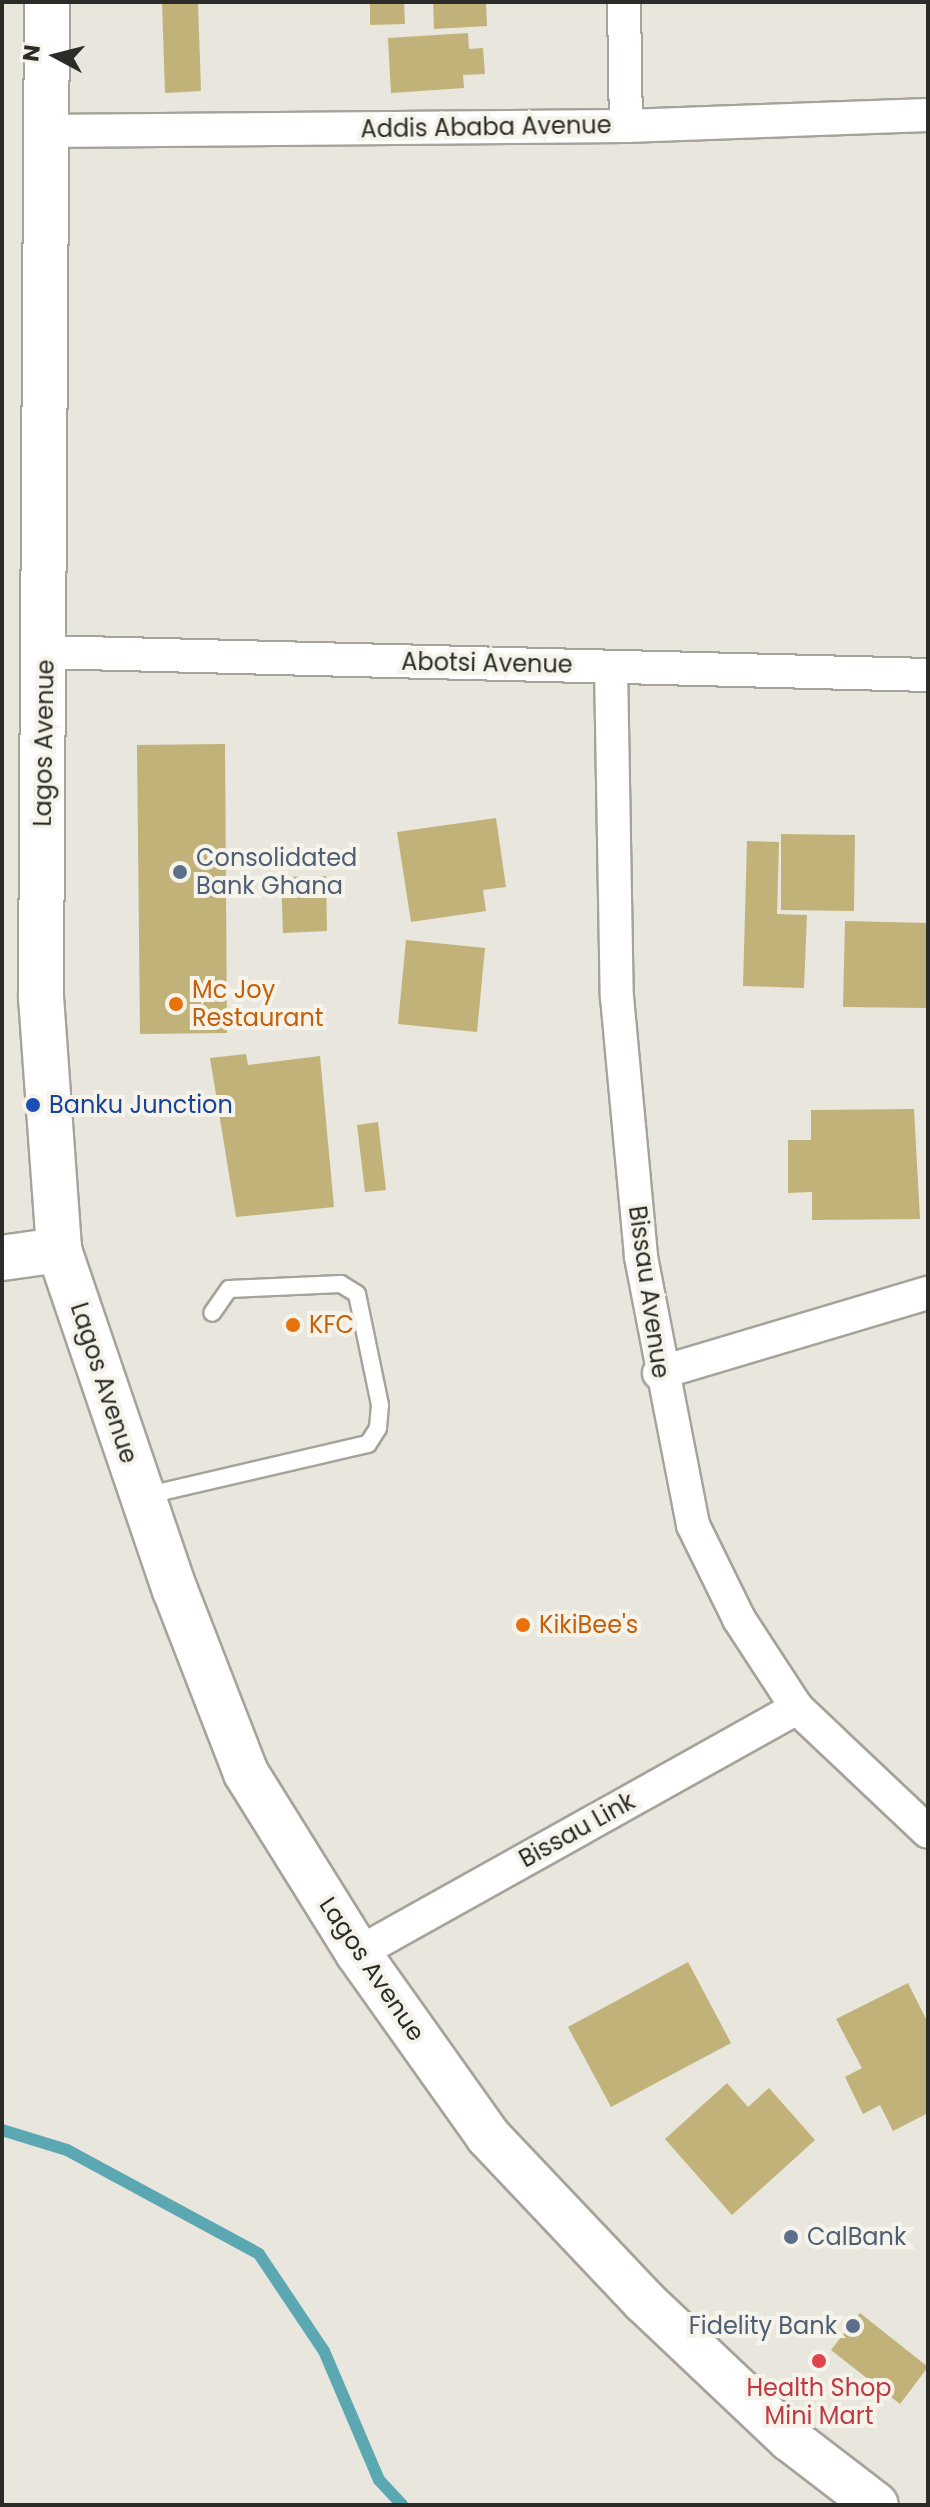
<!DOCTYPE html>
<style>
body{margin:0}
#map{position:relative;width:930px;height:2507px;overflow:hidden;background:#e8e6dd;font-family:Poppins,sans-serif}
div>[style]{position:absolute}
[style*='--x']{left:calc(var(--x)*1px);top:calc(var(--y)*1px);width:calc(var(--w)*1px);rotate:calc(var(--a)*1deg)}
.stream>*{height:12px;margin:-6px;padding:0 6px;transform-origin:6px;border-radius:6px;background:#5ba8b3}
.building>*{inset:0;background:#c1b279}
.roads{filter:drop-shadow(2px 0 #a5a39a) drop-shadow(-2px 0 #a5a39a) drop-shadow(0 2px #a5a39a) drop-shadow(0 -2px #a5a39a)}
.lane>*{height:16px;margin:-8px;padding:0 8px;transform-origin:8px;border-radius:8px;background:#fff}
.street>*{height:32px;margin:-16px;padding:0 16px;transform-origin:16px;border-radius:16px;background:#fff}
.secondary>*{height:44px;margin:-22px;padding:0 22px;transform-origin:22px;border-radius:22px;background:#fff}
.dots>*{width:22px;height:22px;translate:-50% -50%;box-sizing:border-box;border:4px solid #f6f3ea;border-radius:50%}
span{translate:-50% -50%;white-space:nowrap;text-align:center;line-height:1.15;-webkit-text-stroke:8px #f6f3ea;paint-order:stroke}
.street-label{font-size:24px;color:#2b2b27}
.service-label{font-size:24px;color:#4e5e75}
.left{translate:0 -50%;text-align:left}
.right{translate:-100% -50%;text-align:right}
.food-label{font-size:24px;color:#c56008}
.transit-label{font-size:24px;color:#164399}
.health-label{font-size:24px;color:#be3a42}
.frame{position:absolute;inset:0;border:4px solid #2b2b27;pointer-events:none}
.north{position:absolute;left:16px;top:16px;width:80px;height:80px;-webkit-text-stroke:6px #f6f3ea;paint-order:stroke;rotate:277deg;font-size:22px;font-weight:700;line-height:32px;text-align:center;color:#2b2b27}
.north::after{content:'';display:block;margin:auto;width:28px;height:36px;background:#2b2b27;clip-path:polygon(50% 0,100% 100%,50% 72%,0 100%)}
</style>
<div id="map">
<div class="stream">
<div style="--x:2;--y:2130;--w:68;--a:17.1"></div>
<div style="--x:67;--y:2150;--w:218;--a:28.4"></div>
<div style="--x:259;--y:2254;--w:117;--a:56.2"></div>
<div style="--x:324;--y:2351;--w:140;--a:66.9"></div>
<div style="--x:379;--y:2480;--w:34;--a:47"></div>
</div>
<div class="building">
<div style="clip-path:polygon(162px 2px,198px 2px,201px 91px,165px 93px)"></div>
<div style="clip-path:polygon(370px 2px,404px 2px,405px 24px,370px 25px)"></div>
<div style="clip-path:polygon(433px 2px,486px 2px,487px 26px,434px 29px)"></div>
<div style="clip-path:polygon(468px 33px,469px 49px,483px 48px,485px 74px,463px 75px,464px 88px,391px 93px,388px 38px)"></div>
<div style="clip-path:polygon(225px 744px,227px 1033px,140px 1034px,137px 745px)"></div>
<div style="clip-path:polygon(496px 818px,506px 887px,483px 890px,486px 911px,411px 922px,397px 832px)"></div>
<div style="clip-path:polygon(781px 834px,855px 835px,854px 911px,781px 910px)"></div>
<div style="clip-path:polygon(747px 841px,779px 842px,777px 914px,807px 915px,804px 988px,743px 986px)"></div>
<div style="clip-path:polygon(326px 876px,327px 931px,283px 933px,281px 877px)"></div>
<div style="clip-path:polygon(845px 921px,928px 923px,928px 1008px,843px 1007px)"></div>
<div style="clip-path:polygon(406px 940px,485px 948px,477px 1032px,398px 1024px)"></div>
<div style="clip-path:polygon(246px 1054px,248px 1065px,320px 1056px,334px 1207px,236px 1217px,210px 1058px)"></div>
<div style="clip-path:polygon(914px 1109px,920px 1219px,812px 1220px,812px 1192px,788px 1193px,788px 1140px,811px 1140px,811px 1110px)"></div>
<div style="clip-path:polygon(378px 1122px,386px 1190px,365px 1192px,357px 1125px)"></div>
<div style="clip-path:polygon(688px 1962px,731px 2043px,611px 2107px,568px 2027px)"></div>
<div style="clip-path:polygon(908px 1983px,928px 2023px,928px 2113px,893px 2131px,880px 2105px,863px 2114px,845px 2077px,862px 2068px,836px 2019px)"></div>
<div style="clip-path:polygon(727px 2083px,748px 2107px,769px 2088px,815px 2140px,732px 2215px,665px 2139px)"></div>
<div style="clip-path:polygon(860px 2313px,928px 2367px,900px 2404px,831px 2350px)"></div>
</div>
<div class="roads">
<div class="lane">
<div style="--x:144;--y:1496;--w:230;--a:-13.1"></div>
<div style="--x:368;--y:1444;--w:19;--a:-58"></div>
<div style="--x:378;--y:1428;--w:23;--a:-85"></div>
<div style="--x:380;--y:1405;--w:113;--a:-101.7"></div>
<div style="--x:357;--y:1294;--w:19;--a:-148"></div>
<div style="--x:341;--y:1284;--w:112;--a:177.4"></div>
<div style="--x:229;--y:1289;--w:29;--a:125"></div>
</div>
<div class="street">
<div style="--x:624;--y:2;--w:124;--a:89.1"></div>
<div style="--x:44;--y:131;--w:582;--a:-0.49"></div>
<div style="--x:626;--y:126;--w:302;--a:-2.1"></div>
<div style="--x:45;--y:652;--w:883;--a:1.49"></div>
<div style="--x:611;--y:667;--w:330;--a:89"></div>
<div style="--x:617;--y:997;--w:261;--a:84.7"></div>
<div style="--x:641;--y:1257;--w:273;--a:79"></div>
<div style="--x:693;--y:1525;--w:105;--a:63.9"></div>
<div style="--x:739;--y:1619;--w:106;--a:56.9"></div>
<div style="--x:797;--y:1708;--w:180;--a:43.4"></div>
<div style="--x:659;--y:1373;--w:281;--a:-16.6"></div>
<div style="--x:358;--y:1953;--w:503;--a:-29.17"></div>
</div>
<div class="secondary">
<div style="--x:47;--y:2;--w:995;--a:90.35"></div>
<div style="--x:41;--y:997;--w:254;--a:85.9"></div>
<div style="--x:59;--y:1250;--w:359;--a:71.2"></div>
<div style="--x:175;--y:1590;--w:196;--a:68.8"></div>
<div style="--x:246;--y:1773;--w:212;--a:58.1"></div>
<div style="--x:358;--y:1953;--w:224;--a:54.6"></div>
<div style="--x:488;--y:2136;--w:227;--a:46.6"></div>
<div style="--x:644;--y:2301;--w:201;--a:43.4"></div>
<div style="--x:790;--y:2439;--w:108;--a:37.5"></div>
<div style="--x:2;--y:1258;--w:58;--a:-8"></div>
</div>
</div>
<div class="dots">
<div style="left:180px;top:872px;background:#5c6f8a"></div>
<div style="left:176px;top:1004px;background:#e8710a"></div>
<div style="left:33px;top:1105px;background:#1a4fb4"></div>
<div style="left:293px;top:1325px;background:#e8710a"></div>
<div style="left:523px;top:1625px;background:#e8710a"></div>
<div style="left:791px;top:2237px;background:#5c6f8a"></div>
<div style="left:853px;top:2326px;background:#5c6f8a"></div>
<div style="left:819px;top:2361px;background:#e0444e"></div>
</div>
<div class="street-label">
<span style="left:486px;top:127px;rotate:-1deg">Addis Ababa Avenue</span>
<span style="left:487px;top:663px;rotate:1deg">Abotsi Avenue</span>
<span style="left:44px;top:743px;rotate:-89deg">Lagos Avenue</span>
<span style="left:649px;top:1292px;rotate:82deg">Bissau Avenue</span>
<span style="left:104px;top:1383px;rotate:72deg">Lagos Avenue</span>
<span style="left:577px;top:1830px;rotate:-29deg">Bissau Link</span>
<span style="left:372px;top:1969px;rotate:56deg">Lagos Avenue</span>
</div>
<div class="service-label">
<span class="left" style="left:196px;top:872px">Consolidated<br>Bank Ghana</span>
<span class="left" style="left:807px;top:2237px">CalBank</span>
<span class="right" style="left:837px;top:2326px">Fidelity Bank</span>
</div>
<div class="food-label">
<span class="left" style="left:192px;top:1004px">Mc Joy<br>Restaurant</span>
<span class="left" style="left:309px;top:1325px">KFC</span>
<span class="left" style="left:539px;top:1625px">KikiBee's</span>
</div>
<div class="transit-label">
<span class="left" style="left:49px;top:1105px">Banku Junction</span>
</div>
<div class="health-label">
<span style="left:819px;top:2402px">Health Shop<br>Mini Mart</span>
</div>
<div class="frame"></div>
<div class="north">N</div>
</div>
